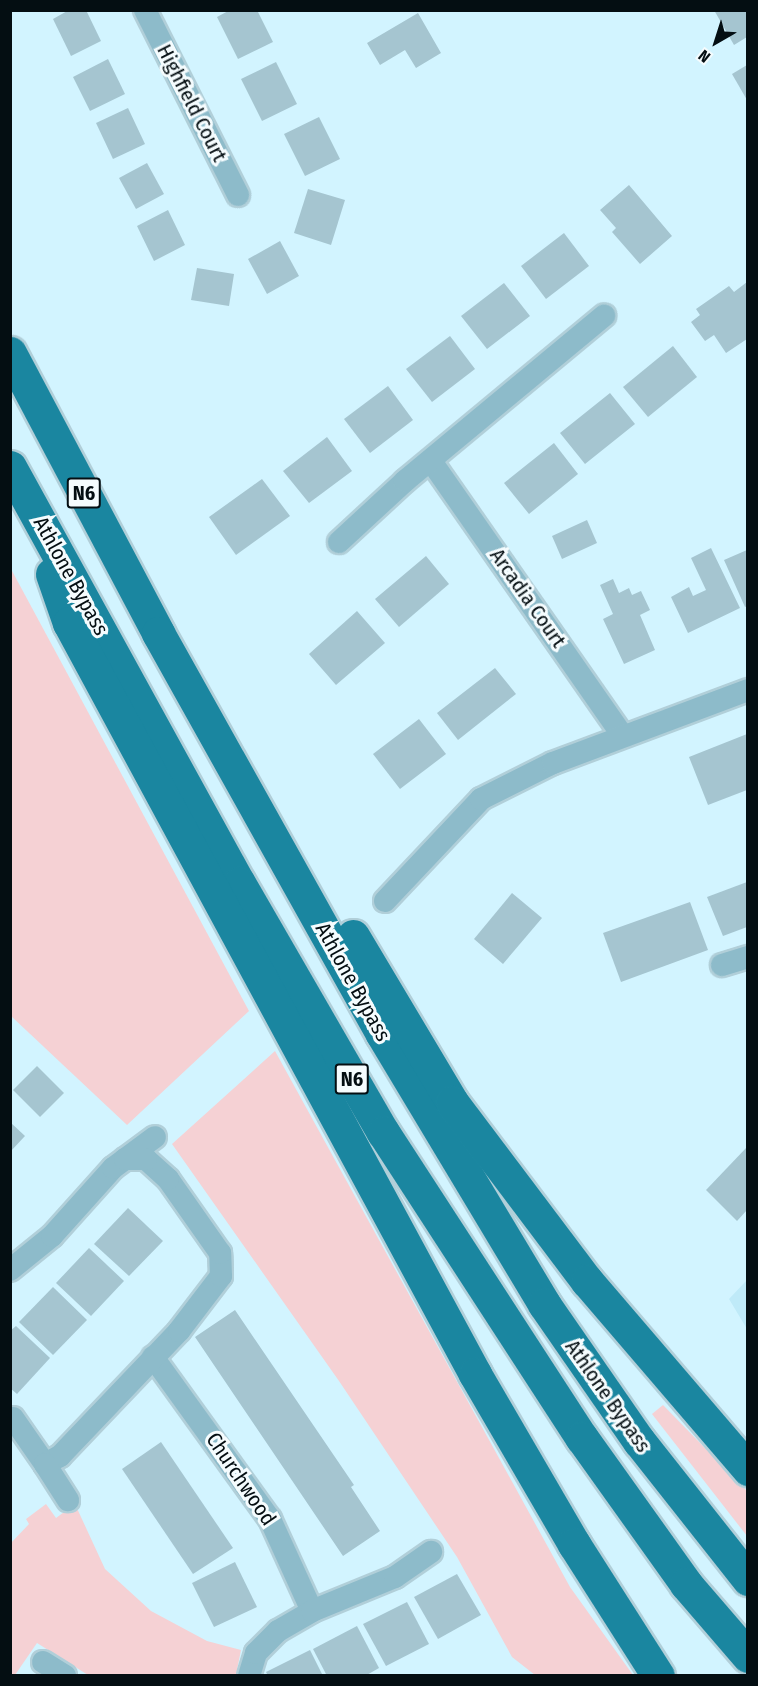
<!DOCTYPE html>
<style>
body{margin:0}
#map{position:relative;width:758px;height:1686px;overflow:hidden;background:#d2f4ff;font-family:"Fira Sans Condensed",sans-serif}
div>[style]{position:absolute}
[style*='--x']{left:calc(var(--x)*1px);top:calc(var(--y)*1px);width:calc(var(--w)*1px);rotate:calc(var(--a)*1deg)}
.built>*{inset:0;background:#bfeaf8}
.green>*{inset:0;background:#f5d1d4}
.building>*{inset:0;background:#a5c5d0}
.roads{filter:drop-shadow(2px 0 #b1cfd9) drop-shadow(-2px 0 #b1cfd9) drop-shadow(0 2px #b1cfd9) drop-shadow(0 -2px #b1cfd9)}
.minor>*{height:22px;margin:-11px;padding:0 11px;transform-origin:11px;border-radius:11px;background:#8dbbca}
.trunk>*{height:33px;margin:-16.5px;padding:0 16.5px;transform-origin:16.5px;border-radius:16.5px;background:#1a86a0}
span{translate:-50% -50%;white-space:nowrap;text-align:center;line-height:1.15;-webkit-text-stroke:6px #f5fcfe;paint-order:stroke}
.shield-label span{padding:2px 4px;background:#f5fcfe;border:2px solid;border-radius:4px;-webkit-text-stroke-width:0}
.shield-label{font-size:20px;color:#040e12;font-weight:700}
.street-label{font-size:21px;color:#040e12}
.frame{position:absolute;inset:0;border:12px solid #040e12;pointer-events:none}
.north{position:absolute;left:686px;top:12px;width:60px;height:60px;-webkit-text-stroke:4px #f5fcfe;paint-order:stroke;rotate:219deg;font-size:16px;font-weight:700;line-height:24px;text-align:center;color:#040e12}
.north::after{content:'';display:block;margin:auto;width:21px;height:27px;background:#040e12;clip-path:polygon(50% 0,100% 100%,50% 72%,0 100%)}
</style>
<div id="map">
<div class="built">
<div style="clip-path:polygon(747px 1280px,747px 1329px,729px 1299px)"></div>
</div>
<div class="green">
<div style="clip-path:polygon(11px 569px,249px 1011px,127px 1125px,11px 1016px)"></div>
<div style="clip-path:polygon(275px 1051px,570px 1587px,633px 1675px,535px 1675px,512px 1657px,457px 1557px,339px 1381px,172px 1144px)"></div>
<div style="clip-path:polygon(663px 1405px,747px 1491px,747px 1536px,652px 1414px)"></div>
<div style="clip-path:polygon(46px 1504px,56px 1518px,75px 1504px,105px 1569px,151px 1611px,207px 1641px,241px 1650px,236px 1675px,88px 1675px,37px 1643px,15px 1675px,11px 1675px,10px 1544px,29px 1524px,26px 1519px)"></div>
</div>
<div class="building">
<div style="clip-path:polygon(69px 10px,86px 10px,101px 41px,71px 56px,53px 19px)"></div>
<div style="clip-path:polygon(230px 10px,257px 10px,273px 42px,238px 59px,217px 17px)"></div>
<div style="clip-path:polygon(714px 10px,747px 10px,747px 37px,734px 45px)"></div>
<div style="clip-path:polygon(418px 13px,441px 53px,416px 68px,405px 50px,380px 65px,367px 43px)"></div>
<div style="clip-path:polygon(108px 59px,125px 94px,90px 111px,73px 77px)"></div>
<div style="clip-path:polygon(276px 62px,297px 104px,262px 121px,241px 79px)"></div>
<div style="clip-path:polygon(747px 65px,747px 100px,732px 74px)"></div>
<div style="clip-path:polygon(128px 108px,145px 144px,113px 159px,96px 123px)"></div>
<div style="clip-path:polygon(319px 117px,340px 159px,305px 176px,284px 134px)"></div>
<div style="clip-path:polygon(147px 163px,164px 194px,136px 209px,119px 178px)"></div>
<div style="clip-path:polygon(629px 185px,672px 236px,640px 264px,612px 232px,616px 228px,600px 210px)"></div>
<div style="clip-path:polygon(308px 189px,345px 200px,331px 245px,294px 233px)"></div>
<div style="clip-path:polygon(168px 210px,185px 245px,154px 261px,137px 226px)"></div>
<div style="clip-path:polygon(564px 233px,589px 266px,546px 299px,521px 266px)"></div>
<div style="clip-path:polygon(280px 241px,299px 276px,267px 294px,248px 259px)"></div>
<div style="clip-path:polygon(197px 268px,234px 274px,229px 306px,191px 300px)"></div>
<div style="clip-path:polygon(747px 282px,747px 339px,726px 353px,714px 335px,705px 341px,691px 322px,700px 315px,696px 309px,729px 286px,734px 292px)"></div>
<div style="clip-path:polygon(504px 283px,530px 316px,487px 349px,461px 316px)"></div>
<div style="clip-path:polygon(450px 336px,475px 369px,432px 402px,406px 369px)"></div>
<div style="clip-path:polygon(673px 346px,697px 377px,648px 417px,623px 387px)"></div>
<div style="clip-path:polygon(388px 386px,413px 420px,370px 453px,344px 419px)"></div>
<div style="clip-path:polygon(610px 393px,635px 424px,585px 464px,560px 433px)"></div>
<div style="clip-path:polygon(327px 437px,352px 471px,309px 503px,283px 471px)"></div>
<div style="clip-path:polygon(554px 443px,578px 474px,529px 514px,504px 483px)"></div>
<div style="clip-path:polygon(262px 479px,290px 516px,236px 555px,209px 517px)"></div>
<div style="clip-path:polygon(587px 520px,597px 543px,562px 559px,552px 536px)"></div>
<div style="clip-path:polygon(711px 548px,740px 608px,688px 633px,671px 597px,689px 587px,693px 596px,706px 590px,691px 558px)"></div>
<div style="clip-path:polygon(747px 550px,747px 606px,745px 607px,724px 560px)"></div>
<div style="clip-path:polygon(426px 556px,449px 584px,399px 627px,375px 599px)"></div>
<div style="clip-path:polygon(613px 579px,619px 593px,629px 588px,632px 595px,641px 591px,650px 610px,640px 615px,655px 650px,624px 664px,603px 619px,613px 614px,600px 585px)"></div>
<div style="clip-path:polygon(357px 611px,385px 643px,336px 685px,309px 654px)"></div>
<div style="clip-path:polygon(495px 668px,516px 694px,458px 740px,437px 713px)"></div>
<div style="clip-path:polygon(419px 719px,446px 754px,400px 789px,373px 754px)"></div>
<div style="clip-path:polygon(747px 734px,747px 790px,708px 805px,689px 757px)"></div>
<div style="clip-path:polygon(747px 882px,747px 927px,723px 936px,707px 897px)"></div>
<div style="clip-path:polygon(512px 893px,542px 918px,503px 964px,474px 939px)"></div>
<div style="clip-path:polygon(690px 902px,708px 950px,621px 982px,603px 933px)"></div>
<div style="clip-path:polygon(37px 1066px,64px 1093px,40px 1117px,13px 1090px)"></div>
<div style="clip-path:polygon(10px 1122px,25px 1136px,10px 1152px)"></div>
<div style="clip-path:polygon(747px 1147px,747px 1210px,737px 1221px,706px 1190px)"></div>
<div style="clip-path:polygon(128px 1208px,163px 1241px,129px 1276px,94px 1244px)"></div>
<div style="clip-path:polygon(89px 1248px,124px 1281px,91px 1316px,56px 1283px)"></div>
<div style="clip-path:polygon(53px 1287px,87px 1320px,53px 1355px,19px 1322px)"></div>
<div style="clip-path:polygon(235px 1310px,354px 1485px,351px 1487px,380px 1531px,343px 1556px,195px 1337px)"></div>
<div style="clip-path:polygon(16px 1326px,50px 1358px,17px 1394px,10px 1388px,10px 1331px)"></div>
<div style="clip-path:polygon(161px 1442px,233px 1548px,193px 1574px,122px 1469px)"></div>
<div style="clip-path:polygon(235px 1562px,257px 1607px,214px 1627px,192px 1583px)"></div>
<div style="clip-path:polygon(457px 1574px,481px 1615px,438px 1639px,414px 1597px)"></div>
<div style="clip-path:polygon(407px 1602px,429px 1644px,386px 1666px,363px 1624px)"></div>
<div style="clip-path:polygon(357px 1626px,379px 1668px,365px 1676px,327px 1676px,313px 1649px)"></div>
<div style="clip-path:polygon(310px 1650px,323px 1676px,268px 1676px,266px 1672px)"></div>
</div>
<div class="roads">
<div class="minor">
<div style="--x:145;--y:10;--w:207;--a:63.3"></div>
<div style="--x:431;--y:461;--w:335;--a:55.1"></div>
<div style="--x:339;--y:542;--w:90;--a:-42.7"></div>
<div style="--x:405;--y:481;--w:259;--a:-39.7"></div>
<div style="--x:385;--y:901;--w:140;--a:-46.7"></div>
<div style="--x:481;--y:799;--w:80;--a:-26.6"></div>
<div style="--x:553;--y:763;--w:208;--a:-20.5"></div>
<div style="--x:722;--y:965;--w:27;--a:-17"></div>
<div style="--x:10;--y:1270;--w:54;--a:-39"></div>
<div style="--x:52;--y:1236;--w:91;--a:-48.1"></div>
<div style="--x:113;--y:1168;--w:52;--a:-36.4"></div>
<div style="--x:153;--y:1357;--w:200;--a:54.2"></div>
<div style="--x:270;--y:1519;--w:101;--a:65.5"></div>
<div style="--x:13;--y:1418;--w:56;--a:55.2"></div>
<div style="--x:45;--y:1464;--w:17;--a:-28"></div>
<div style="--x:60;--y:1456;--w:173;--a:-46.4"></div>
<div style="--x:179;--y:1331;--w:69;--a:-52.6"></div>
<div style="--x:221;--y:1276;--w:23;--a:-92"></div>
<div style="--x:220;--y:1253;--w:90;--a:-125.1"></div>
<div style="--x:168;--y:1179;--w:30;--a:-138"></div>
<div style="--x:146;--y:1159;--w:21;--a:180"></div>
<div style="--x:45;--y:1464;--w:43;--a:57.4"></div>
<div style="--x:43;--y:1662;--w:26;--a:32"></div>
<div style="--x:249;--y:1676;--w:24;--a:-73"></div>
<div style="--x:256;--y:1653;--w:31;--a:-45"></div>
<div style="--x:278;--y:1631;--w:39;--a:-30"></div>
<div style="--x:312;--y:1611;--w:90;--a:-22.3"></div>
<div style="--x:395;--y:1577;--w:44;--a:-34.8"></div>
</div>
<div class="trunk">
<div style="--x:10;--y:353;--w:317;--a:62.1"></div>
<div style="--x:158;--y:633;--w:459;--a:60.8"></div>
<div style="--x:382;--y:1034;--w:315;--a:59"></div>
<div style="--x:544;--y:1304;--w:167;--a:55.3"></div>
<div style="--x:639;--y:1441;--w:176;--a:51.7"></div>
<div style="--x:10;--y:467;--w:475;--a:61.2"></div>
<div style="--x:239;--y:883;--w:288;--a:60"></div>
<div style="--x:383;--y:1132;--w:365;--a:57"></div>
<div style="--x:582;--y:1438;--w:179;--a:54.5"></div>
<div style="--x:686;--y:1584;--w:95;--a:49.3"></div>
<div style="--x:52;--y:574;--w:52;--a:70.9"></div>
<div style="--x:69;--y:623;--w:854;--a:61.6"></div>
<div style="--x:475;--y:1374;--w:197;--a:59.8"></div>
<div style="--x:574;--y:1544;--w:156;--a:57.5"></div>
<div style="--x:353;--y:936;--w:193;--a:59.2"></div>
<div style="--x:452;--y:1102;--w:224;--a:53"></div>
<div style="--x:587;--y:1281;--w:248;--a:49.4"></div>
</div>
</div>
<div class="shield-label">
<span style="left:84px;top:493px">N6</span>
<span style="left:352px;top:1079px">N6</span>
</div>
<div class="street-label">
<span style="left:192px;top:103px;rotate:63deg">Highfield Court</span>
<span style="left:71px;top:576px;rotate:61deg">Athlone Bypass</span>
<span style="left:528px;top:598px;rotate:55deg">Arcadia Court</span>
<span style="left:353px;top:982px;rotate:61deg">Athlone Bypass</span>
<span style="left:608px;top:1396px;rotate:55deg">Athlone Bypass</span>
<span style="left:241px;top:1479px;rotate:56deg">Churchwood</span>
</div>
<div class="frame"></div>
<div class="north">N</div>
</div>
